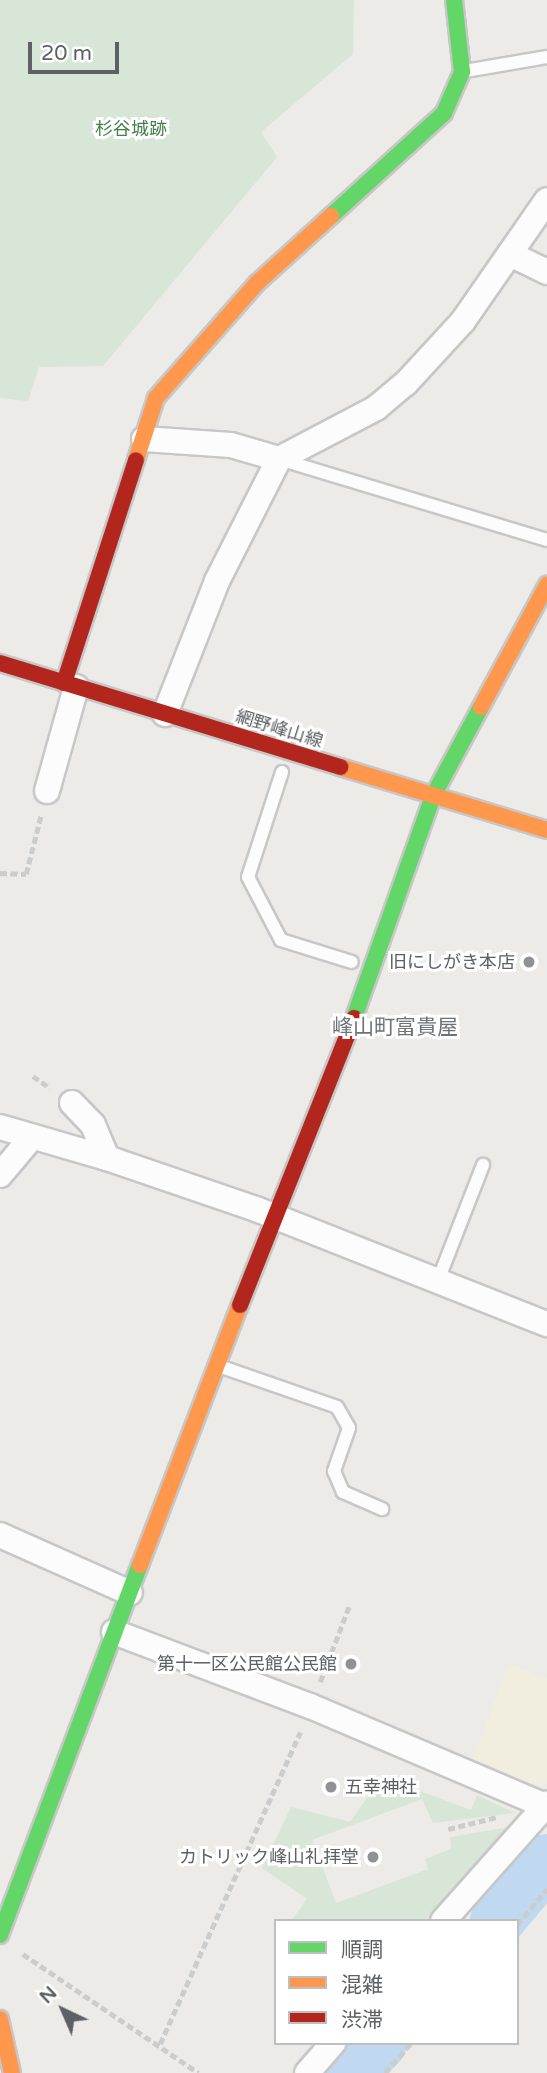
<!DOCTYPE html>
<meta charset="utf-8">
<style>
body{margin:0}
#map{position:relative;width:547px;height:2073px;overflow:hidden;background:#ecebe8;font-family:"Varela Round","Noto Sans JP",sans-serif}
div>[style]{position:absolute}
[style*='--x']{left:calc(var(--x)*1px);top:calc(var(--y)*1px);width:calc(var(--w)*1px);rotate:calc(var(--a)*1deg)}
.green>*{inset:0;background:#d7e6d6}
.sand>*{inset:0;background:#f2eedf}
.river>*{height:54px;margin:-27px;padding:0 27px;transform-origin:27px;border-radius:27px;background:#c1d9f0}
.path>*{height:4.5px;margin-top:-2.25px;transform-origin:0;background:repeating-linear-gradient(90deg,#cacdcb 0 7px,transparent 0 10.5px)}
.roads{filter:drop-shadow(2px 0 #c7c7c7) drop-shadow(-2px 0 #c7c7c7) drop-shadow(0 2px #c7c7c7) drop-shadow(0 -2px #c7c7c7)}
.lane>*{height:12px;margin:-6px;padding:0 6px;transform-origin:6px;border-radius:6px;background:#fcfcfc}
.street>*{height:24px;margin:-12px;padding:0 12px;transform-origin:12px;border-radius:12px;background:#fcfcfc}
.fast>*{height:16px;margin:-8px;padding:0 8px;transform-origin:8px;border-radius:8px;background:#63d668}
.slow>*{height:16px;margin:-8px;padding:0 8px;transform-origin:8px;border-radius:8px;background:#ff974d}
.jam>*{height:16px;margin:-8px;padding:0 8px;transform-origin:8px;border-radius:8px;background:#b3261e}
.dots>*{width:19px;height:19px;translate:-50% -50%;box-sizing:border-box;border:4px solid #fff;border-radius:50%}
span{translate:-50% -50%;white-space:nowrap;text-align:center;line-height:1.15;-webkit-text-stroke:6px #fff;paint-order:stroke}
.park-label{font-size:18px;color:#408048}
.street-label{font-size:18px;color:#5d6064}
.poi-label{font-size:18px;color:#5d6064}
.right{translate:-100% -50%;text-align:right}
.left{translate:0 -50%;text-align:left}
.quarter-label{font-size:21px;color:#6e7276}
.legend{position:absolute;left:274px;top:1919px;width:245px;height:126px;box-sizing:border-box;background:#fff;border:2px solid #bebfc1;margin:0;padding:9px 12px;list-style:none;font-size:21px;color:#5d6064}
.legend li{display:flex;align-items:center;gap:14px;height:35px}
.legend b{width:35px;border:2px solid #bebfc1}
.north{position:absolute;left:28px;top:1975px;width:70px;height:70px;-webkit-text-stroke:5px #fff;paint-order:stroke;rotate:316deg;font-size:19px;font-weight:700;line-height:28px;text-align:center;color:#5d6064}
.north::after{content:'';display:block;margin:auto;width:24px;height:32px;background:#5d6064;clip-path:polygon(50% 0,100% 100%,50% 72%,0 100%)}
.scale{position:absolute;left:28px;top:42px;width:91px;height:32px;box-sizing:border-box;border:4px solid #5d6064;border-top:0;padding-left:9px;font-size:21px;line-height:24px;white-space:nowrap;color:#5d6064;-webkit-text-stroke:5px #fff;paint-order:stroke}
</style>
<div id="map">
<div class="green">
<div style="clip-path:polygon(0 0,354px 0,353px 54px,261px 132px,277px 157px,103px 366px,39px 367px,28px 401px,0 398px)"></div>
<div style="clip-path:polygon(382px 1777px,471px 1810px,477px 1795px,515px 1813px,433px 1823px,422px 1799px,312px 1840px,336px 1903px,428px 1869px,425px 1859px,451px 1849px,450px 1837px,510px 1827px,425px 1921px,291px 1921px,307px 1899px,262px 1868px,291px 1807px,350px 1822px)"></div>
<div style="clip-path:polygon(547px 1870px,547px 1877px,510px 1921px,504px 1921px)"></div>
<div style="clip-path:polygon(390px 2043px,398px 2043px,371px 2073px,362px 2073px)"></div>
</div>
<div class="sand">
<div style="clip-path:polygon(509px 1664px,547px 1679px,547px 1783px,541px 1787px,473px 1758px)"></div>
</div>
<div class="river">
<div style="--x:497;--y:1921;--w:78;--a:-50.2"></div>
<div style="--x:351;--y:2073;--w:42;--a:-46"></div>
</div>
<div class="path">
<div style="--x:0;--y:873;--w:26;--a:2"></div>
<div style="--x:26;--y:874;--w:61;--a:-75.7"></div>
<div style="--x:33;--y:1076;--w:21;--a:35"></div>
<div style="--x:320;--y:1682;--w:84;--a:-69"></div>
<div style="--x:448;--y:1829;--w:50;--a:-13.8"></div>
<div style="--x:517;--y:1925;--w:47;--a:-50.2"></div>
<div style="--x:23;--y:1954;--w:212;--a:34.1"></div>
<div style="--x:160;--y:2044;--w:342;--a:-65.8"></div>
<div style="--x:385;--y:2073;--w:40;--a:-49"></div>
</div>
<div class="roads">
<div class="lane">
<div style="--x:465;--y:71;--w:83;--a:-9.7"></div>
<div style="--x:279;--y:459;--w:280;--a:16.8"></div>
<div style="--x:282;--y:772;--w:110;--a:107.9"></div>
<div style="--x:248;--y:877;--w:71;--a:62.4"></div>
<div style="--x:281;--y:940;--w:74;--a:17.2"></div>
<div style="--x:437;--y:1283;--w:127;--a:-68.7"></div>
<div style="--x:216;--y:1365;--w:128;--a:19.1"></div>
<div style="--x:337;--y:1407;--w:24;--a:60"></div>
<div style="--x:349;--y:1428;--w:46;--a:109.2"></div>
<div style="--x:334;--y:1471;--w:23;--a:67"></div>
<div style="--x:343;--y:1492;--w:43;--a:23.6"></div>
</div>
<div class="street">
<div style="--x:510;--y:254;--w:41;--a:25.9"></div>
<div style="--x:144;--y:439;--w:87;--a:3.9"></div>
<div style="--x:231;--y:445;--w:50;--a:16.3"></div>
<div style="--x:165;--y:714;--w:143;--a:-68.6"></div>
<div style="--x:217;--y:581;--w:137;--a:-63.1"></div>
<div style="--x:279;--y:459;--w:110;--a:-27.7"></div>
<div style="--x:376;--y:408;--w:39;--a:-40"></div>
<div style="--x:406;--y:383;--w:84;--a:-47.4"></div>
<div style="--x:463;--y:321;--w:147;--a:-55.2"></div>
<div style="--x:47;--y:791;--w:108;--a:-74.4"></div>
<div style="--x:72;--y:1103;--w:30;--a:46"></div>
<div style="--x:93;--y:1125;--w:36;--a:67"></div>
<div style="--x:0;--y:1127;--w:111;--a:16.2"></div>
<div style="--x:107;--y:1158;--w:157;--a:18.9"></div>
<div style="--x:256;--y:1209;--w:313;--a:21.6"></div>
<div style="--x:0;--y:1175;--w:50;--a:-49.9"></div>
<div style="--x:0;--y:1535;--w:142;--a:24"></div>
<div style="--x:114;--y:1632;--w:210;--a:20.7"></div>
<div style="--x:310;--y:1706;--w:256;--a:23"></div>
<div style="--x:443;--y:1921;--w:157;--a:-48.4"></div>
<div style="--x:307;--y:2073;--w:40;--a:-49"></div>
</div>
<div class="fast">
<div style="--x:331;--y:216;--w:153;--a:-42.3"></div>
<div style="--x:444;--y:113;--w:45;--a:-66.3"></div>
<div style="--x:462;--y:72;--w:72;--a:-96.3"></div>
<div style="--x:354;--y:1018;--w:236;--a:-70.4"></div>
<div style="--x:433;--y:796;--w:101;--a:-61.7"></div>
<div style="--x:0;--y:1935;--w:396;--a:-69.3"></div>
</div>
<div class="slow">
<div style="--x:136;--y:460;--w:65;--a:-72.1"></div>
<div style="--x:156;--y:398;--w:153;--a:-48.7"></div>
<div style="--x:257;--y:283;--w:100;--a:-42.2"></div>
<div style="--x:481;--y:707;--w:139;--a:-61.6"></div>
<div style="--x:340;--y:767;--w:216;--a:16.9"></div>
<div style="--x:140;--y:1565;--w:279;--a:-69"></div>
<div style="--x:0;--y:2019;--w:55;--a:77.5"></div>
</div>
<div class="jam">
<div style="--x:0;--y:663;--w:356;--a:17"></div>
<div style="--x:64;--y:683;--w:234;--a:-72.1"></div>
<div style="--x:240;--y:1305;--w:309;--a:-68.3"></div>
</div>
</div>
<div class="dots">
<div style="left:529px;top:962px;background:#8f9192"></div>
<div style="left:351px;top:1664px;background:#8f9192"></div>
<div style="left:331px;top:1787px;background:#8f9192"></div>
<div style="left:373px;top:1857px;background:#8f9192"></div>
</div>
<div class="park-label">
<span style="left:131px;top:129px">杉谷城跡</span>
</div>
<div class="street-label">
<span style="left:279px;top:729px;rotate:17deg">網野峰山線</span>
</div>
<div class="poi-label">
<span class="right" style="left:515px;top:962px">旧にしがき本店</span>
<span class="right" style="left:337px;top:1664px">第十一区公民館公民館</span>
<span class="left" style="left:345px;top:1787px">五幸神社</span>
<span class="right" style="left:359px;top:1857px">カトリック峰山礼拝堂</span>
</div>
<div class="quarter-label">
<span style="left:395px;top:1028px">峰山町富貴屋</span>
</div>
<ul class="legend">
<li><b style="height:9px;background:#63d668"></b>順調</li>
<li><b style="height:9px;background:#ff974d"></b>混雑</li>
<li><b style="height:9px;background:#b3261e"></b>渋滞</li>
</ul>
<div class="north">N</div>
<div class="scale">20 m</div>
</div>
